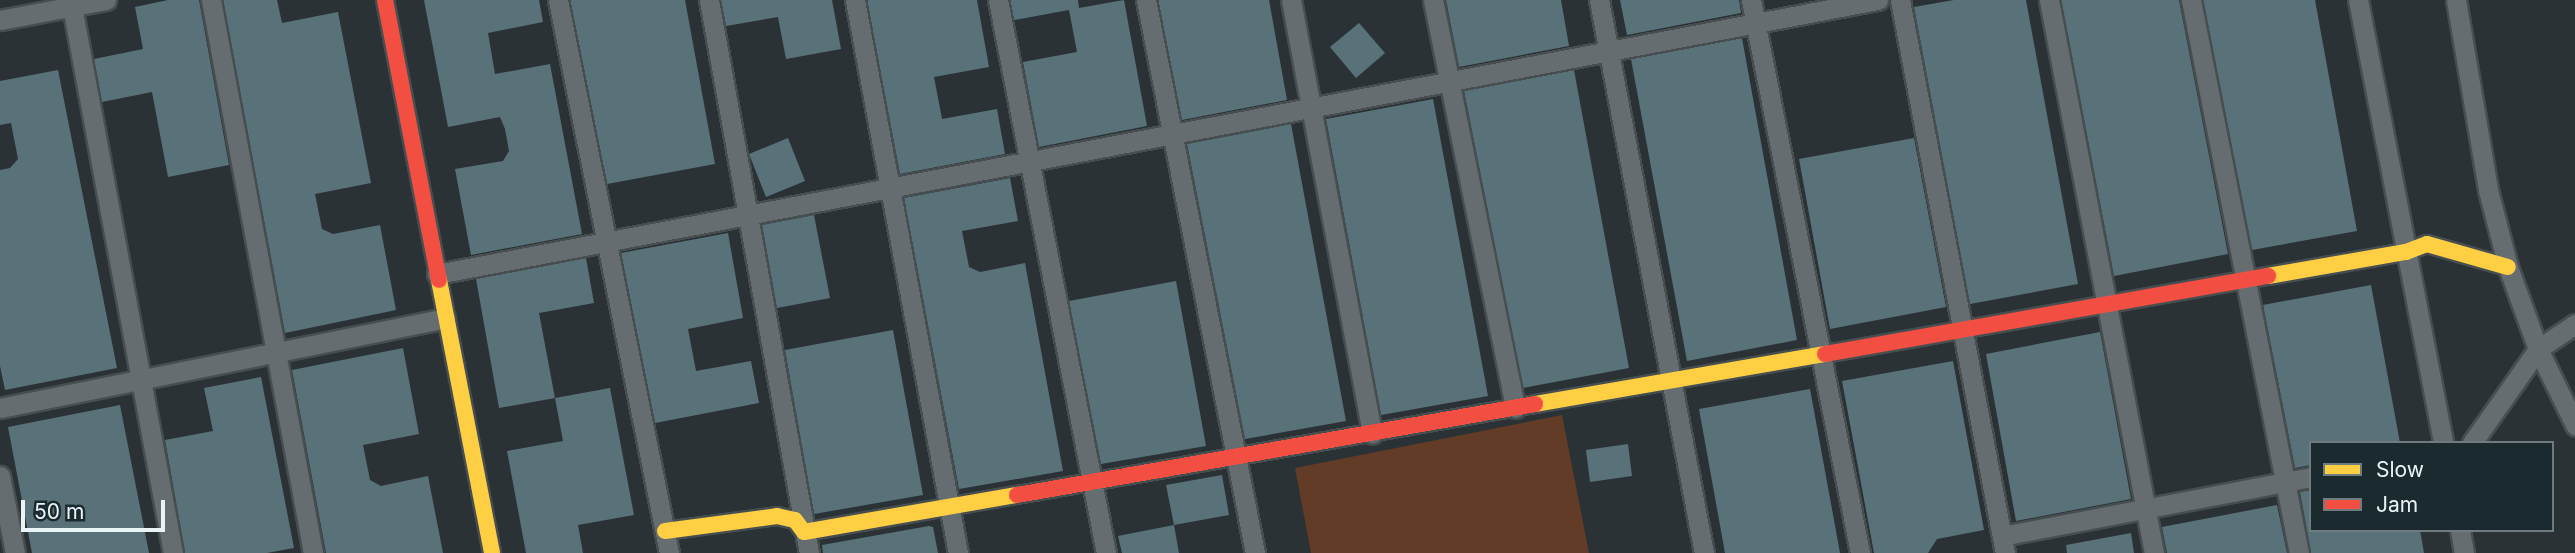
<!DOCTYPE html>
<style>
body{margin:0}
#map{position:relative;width:2575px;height:553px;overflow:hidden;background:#2a3235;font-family:Inter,sans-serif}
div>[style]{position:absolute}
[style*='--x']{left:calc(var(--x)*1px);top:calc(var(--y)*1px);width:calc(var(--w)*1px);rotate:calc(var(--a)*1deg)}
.green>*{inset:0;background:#623c26}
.building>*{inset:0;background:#59727a}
.roads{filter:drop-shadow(2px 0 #464e50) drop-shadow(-2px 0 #464e50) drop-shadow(0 2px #464e50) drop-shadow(0 -2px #464e50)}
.street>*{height:19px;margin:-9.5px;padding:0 9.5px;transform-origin:9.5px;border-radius:9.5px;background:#666d70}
.slow>*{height:16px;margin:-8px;padding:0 8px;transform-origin:8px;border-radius:8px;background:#ffcf43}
.jam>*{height:16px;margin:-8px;padding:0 8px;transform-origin:8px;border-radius:8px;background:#f24e42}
span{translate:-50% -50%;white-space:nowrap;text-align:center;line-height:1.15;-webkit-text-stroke:7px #1b2a2f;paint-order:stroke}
.legend{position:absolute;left:2309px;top:441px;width:245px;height:91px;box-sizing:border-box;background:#1b2a2f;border:2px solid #6e7b7f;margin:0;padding:9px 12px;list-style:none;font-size:21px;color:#eaf4f7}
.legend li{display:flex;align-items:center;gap:14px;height:35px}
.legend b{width:35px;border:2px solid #6e7b7f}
.scale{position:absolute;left:21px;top:500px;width:144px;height:32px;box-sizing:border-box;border:4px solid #eaf4f7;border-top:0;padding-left:9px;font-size:21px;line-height:24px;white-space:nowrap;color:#eaf4f7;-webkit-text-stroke:5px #1b2a2f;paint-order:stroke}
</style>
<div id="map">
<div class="green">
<div style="clip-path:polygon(1562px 415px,1589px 553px,1311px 553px,1295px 468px)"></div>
</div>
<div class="building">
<div style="clip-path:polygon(168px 0,199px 0,229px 165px,168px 177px,152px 92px,102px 102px,94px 59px,143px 49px,135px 7px)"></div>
<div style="clip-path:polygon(223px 0,277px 0,282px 23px,338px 12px,371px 183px,315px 194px,322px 229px,333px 234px,380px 225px,396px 310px,285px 333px)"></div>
<div style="clip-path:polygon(424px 0,539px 0,543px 22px,488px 33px,495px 74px,550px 64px,582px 234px,471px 255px,455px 169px,503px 161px,509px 151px,505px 129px,500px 117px,448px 127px)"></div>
<div style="clip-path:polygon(570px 0,685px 0,715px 164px,607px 184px)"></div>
<div style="clip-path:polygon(721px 0,832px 0,841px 49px,786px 59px,778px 17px,726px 26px)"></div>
<div style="clip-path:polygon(867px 0,977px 0,989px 67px,934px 77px,942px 119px,997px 109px,1005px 154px,900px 174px)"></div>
<div style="clip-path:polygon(1010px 0,1078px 0,1079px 8px,1124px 0,1147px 126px,1039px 147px,1023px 62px,1077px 52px,1069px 10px,1014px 20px)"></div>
<div style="clip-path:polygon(1158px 0,1269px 0,1287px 100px,1182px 120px)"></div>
<div style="clip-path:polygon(1446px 0,1561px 0,1569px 46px,1459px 67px)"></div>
<div style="clip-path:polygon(1620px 0,1739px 0,1741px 13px,1627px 35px)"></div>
<div style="clip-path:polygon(1954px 0,2026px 0,2078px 284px,1970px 304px,1914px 7px)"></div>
<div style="clip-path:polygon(2061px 0,2179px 0,2228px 254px,2114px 276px)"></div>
<div style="clip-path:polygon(2203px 0,2315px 0,2357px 231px,2252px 250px)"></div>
<div style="clip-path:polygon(1359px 23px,1385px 53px,1356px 78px,1330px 47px)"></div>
<div style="clip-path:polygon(1742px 38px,1797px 340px,1687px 361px,1631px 59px)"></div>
<div style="clip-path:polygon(58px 70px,117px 368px,5px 390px,0 366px,0 170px,10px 168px,18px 159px,11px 123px,0 125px,0 81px)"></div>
<div style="clip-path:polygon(1574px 70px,1629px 368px,1523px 388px,1464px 91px)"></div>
<div style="clip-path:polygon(1433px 99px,1488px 396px,1381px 415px,1326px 119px)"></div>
<div style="clip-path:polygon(1291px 124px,1346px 421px,1245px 439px,1187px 144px)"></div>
<div style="clip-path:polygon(788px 138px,805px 181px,766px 197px,749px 154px)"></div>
<div style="clip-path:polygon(1914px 138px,1946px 307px,1830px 329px,1799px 159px)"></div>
<div style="clip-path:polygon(1010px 178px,1018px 221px,962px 231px,969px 267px,980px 272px,1025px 263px,1063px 471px,959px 489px,904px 198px)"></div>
<div style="clip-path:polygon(814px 215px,830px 298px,777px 308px,762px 225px)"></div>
<div style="clip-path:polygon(728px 233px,743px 318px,688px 329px,696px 371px,751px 361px,759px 403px,655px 423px,621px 253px)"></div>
<div style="clip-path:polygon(586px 258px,594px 303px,539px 313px,555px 398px,499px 408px,476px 279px)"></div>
<div style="clip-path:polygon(1176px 281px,1206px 446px,1101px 464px,1069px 301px)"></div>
<div style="clip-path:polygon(2371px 285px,2400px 443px,2311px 443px,2311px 465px,2295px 468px,2263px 305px)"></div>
<div style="clip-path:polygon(893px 330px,923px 495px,814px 514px,785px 350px)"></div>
<div style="clip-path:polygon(2100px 332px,2131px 499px,2016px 521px,1986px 354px)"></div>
<div style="clip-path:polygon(403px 348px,419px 434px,363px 445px,370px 480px,381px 486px,428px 476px,443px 553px,326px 553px,292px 370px)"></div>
<div style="clip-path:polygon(1953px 361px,1984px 530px,1937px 539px,1928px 553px,1874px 553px,1842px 381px)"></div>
<div style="clip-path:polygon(261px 377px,294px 548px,267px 553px,185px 553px,165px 440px,213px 431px,204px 388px)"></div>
<div style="clip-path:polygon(610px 388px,634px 515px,578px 525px,583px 553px,526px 553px,507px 451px,563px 441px,555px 398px)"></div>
<div style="clip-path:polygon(1810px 389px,1840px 553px,1725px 553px,1699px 409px)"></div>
<div style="clip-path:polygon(120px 405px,149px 553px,32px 553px,8px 427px)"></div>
<div style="clip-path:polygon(1628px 444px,1632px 476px,1590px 482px,1586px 450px)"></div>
<div style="clip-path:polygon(1222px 475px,1229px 515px,1174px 525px,1166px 485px)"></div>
<div style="clip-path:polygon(2311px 490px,2311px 530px,2420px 530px,2424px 553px,2311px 553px,2300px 492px)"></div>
<div style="clip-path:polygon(2277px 505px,2287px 553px,2167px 553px,2162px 527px)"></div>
<div style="clip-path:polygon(1174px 525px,1179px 553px,1122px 553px,1118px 536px)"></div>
<div style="clip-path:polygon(929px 526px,933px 527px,938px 553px,823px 553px,822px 545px)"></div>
<div style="clip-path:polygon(2131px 533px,2134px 553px,2067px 553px,2066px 545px)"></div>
</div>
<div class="roads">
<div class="street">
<div style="--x:211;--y:0;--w:562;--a:79.55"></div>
<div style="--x:558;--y:0;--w:564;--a:78.65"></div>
<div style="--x:709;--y:0;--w:562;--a:79.75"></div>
<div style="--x:855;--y:0;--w:563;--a:79.45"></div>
<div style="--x:998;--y:0;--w:563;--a:78.95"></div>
<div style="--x:1146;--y:0;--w:564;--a:78.85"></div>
<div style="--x:1291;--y:0;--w:441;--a:79.4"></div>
<div style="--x:1433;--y:0;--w:416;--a:78.6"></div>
<div style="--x:1599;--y:0;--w:563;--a:79.25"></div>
<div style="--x:1751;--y:0;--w:564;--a:78.85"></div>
<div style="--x:1900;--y:0;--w:563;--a:79.25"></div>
<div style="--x:2049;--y:0;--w:563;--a:79.25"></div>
<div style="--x:2191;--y:0;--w:563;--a:78.95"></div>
<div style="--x:2358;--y:0;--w:451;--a:79.1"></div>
<div style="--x:2456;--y:0;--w:193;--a:80.4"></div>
<div style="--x:2488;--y:190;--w:80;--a:75.4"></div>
<div style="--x:2508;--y:267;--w:87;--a:69.9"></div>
<div style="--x:2538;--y:349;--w:85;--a:64"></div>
<div style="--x:72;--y:6;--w:556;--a:79.54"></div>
<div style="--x:0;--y:20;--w:108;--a:-10.7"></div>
<div style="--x:437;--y:274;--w:1467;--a:-10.77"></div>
<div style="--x:0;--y:408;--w:454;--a:-11.4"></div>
<div style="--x:2472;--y:443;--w:115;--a:-54.9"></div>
<div style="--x:2538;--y:349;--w:45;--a:-34"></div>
<div style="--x:0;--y:476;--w:78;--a:79"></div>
<div style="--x:2460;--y:530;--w:23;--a:80"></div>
<div style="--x:2002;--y:536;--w:315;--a:-10.8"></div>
</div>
<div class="slow">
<div style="--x:2268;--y:276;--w:140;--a:-9.9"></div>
<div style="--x:2406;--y:252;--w:22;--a:-21"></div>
<div style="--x:2427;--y:244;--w:84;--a:15.9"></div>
<div style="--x:439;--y:280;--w:278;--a:79"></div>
<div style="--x:1535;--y:404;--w:294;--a:-9.8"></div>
<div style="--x:665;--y:531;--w:113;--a:-7.6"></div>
<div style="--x:777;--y:516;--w:18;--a:13"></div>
<div style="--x:795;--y:520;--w:15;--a:53"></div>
<div style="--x:804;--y:532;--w:216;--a:-9.9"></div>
</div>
<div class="jam">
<div style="--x:385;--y:0;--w:285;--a:79.1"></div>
<div style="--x:1825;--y:354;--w:450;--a:-10"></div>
<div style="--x:1017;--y:495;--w:526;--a:-9.96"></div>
</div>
</div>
<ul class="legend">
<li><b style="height:9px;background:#ffcf43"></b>Slow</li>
<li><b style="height:9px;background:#f24e42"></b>Jam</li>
</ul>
<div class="scale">50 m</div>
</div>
